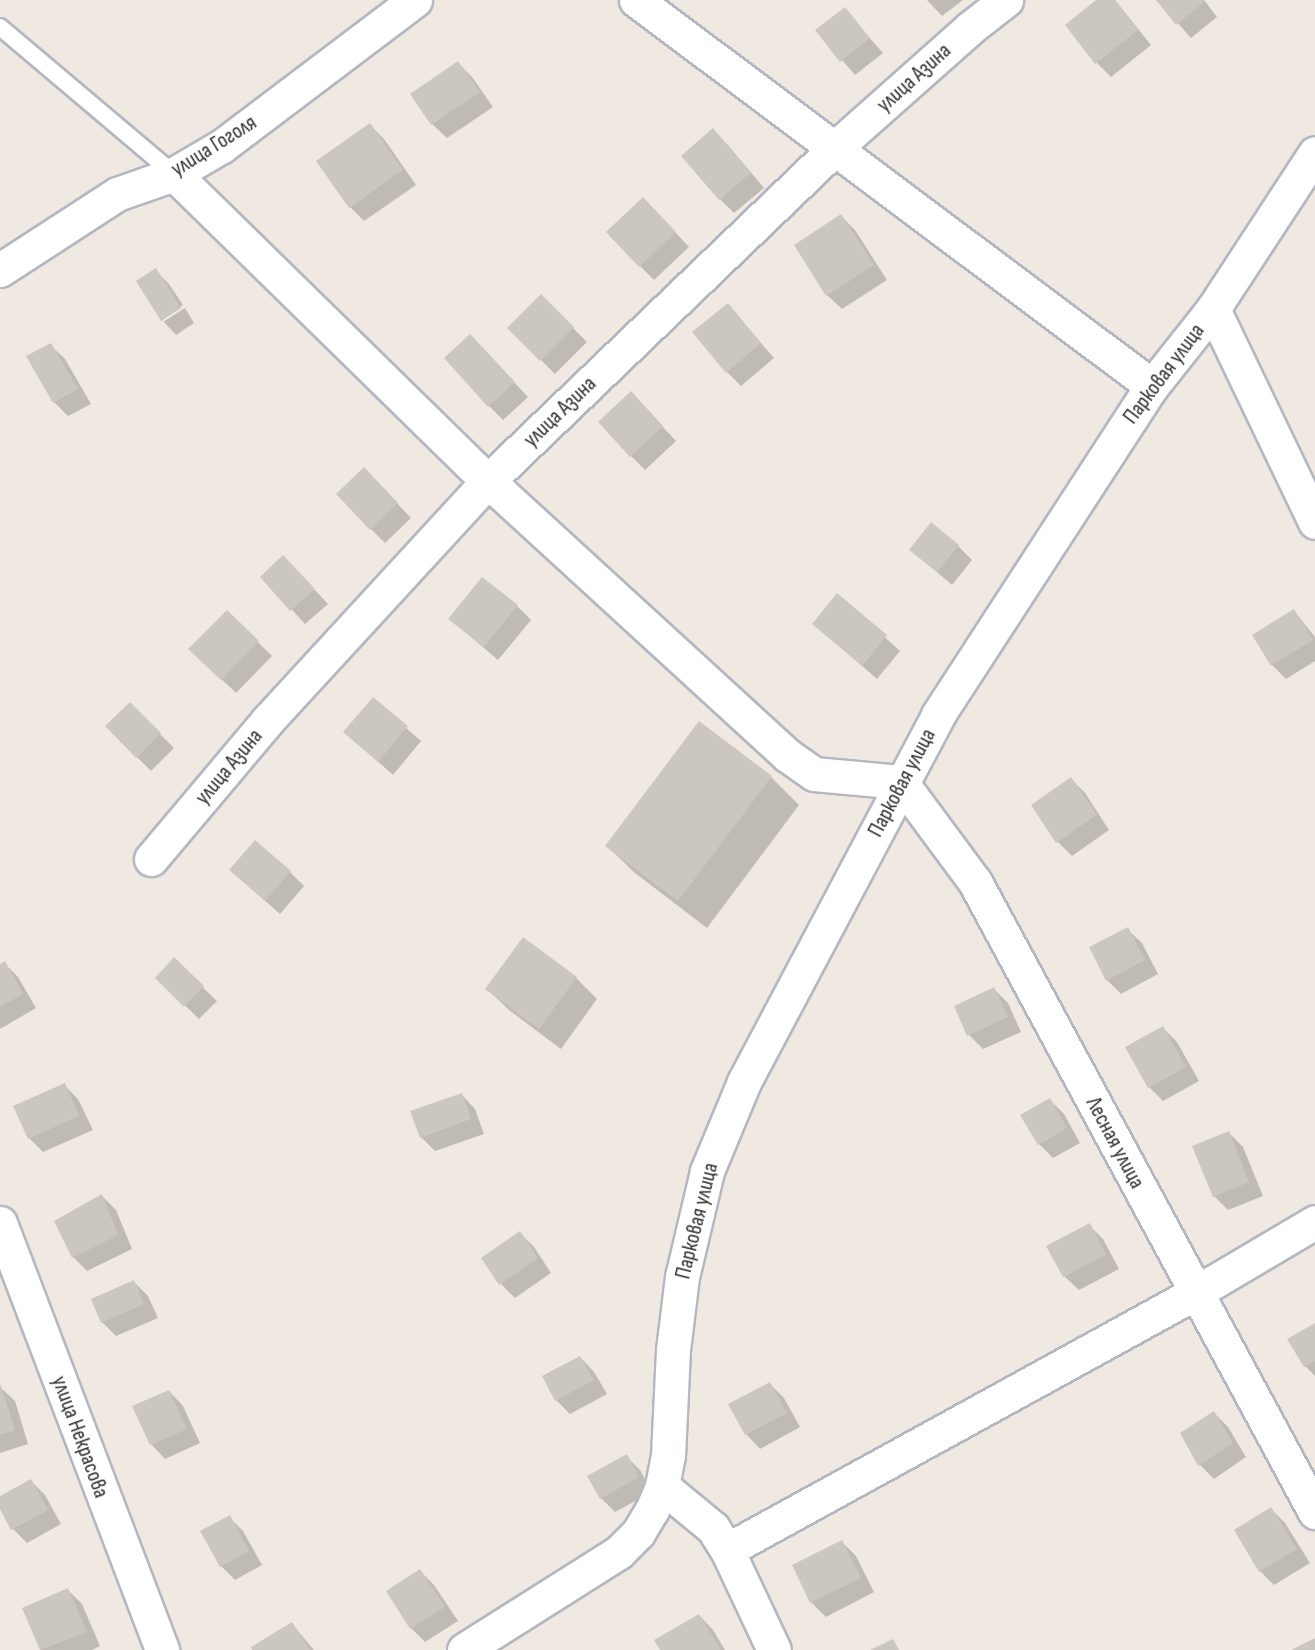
<!DOCTYPE html>
<meta charset="utf-8">
<style>
body{margin:0}
#map{position:relative;width:1315px;height:1650px;overflow:hidden;background:#efe9e1;font-family:"Sofia Sans Condensed",sans-serif}
div>[style]{position:absolute}
[style*='--x']{left:calc(var(--x)*1px);top:calc(var(--y)*1px);width:calc(var(--w)*1px);rotate:calc(var(--a)*1deg)}
.shadow>*{inset:0;background:#0003}
.building>*{inset:0;background:#cbc7bf}
.roads{filter:drop-shadow(2px 0 #b4b7c1) drop-shadow(-2px 0 #b4b7c1) drop-shadow(0 2px #b4b7c1) drop-shadow(0 -2px #b4b7c1)}
.service>*{height:16px;margin:-8px;padding:0 8px;transform-origin:8px;border-radius:8px;background:#fff}
.minor>*{height:33px;margin:-16.5px;padding:0 16.5px;transform-origin:16.5px;border-radius:16.5px;background:#fff}
.secondary>*{height:33px;margin:-16.5px;padding:0 16.5px;transform-origin:16.5px;border-radius:16.5px;background:#fff}
span{translate:-50% -50%;white-space:nowrap;text-align:center;line-height:1.15;-webkit-text-stroke:4.5px #fff;paint-order:stroke}
.street-label{font-size:22px;color:#2e2e2e}
</style>
<div id="map">
<div class="shadow">
<div style="clip-path:polygon(927px 0,963px 0,942px 16px)"></div>
<div style="clip-path:polygon(1099px 0,1115px 0,1151px 45px,1111px 77px,1097px 63px)"></div>
<div style="clip-path:polygon(1157px 0,1204px 0,1217px 17px,1191px 38px)"></div>
<div style="clip-path:polygon(844px 9px,883px 53px,855px 75px,817px 31px)"></div>
<div style="clip-path:polygon(458px 63px,472px 77px,493px 107px,447px 138px,432px 124px,412px 94px)"></div>
<div style="clip-path:polygon(370px 125px,384px 139px,416px 185px,364px 221px,350px 207px)"></div>
<div style="clip-path:polygon(727px 144px,764px 188px,734px 213px,720px 199px)"></div>
<div style="clip-path:polygon(657px 213px,689px 247px,654px 280px,640px 266px)"></div>
<div style="clip-path:polygon(841px 216px,855px 230px,887px 280px,842px 309px,827px 295px)"></div>
<div style="clip-path:polygon(155px 270px,169px 284px,183px 305px,163px 318px,163px 322px,185px 308px,194px 323px,176px 335px,162px 320px,138px 281px)"></div>
<div style="clip-path:polygon(541px 296px,587px 342px,555px 374px,509px 328px)"></div>
<div style="clip-path:polygon(728px 305px,774px 358px,741px 386px,727px 372px)"></div>
<div style="clip-path:polygon(50px 345px,65px 359px,91px 404px,68px 416px,54px 402px)"></div>
<div style="clip-path:polygon(484px 350px,528px 397px,503px 420px,489px 406px)"></div>
<div style="clip-path:polygon(645px 408px,676px 441px,645px 470px,631px 456px)"></div>
<div style="clip-path:polygon(378px 483px,411px 518px,385px 543px,371px 529px)"></div>
<div style="clip-path:polygon(958px 546px,972px 560px,952px 585px,911px 550px)"></div>
<div style="clip-path:polygon(297px 571px,328px 604px,305px 624px,262px 577px)"></div>
<div style="clip-path:polygon(838px 595px,900px 651px,877px 679px,814px 624px)"></div>
<div style="clip-path:polygon(517px 606px,531px 620px,498px 660px,450px 619px)"></div>
<div style="clip-path:polygon(1294px 611px,1315px 637px,1315px 661px,1286px 679px,1272px 665px)"></div>
<div style="clip-path:polygon(227px 612px,272px 656px,236px 693px,190px 649px)"></div>
<div style="clip-path:polygon(373px 699px,421px 741px,393px 775px,345px 732px)"></div>
<div style="clip-path:polygon(130px 704px,174px 748px,151px 771px,107px 727px)"></div>
<div style="clip-path:polygon(771px 777px,799px 805px,707px 928px,635px 873px,607px 846px)"></div>
<div style="clip-path:polygon(1071px 779px,1085px 793px,1109px 830px,1072px 856px,1058px 842px)"></div>
<div style="clip-path:polygon(231px 870px,290px 872px,304px 886px,280px 914px)"></div>
<div style="clip-path:polygon(1127px 929px,1142px 943px,1158px 974px,1121px 994px,1107px 980px)"></div>
<div style="clip-path:polygon(174px 960px,217px 1001px,199px 1019px,157px 978px)"></div>
<div style="clip-path:polygon(4px 963px,18px 977px,36px 1008px,0 1029px,0 966px)"></div>
<div style="clip-path:polygon(576px 978px,597px 999px,561px 1049px,509px 1010px,487px 989px)"></div>
<div style="clip-path:polygon(994px 989px,1008px 1003px,1021px 1032px,983px 1049px,969px 1035px)"></div>
<div style="clip-path:polygon(1163px 1028px,1177px 1042px,1199px 1081px,1163px 1101px,1149px 1087px)"></div>
<div style="clip-path:polygon(64px 1085px,78px 1099px,93px 1130px,43px 1152px,29px 1138px)"></div>
<div style="clip-path:polygon(461px 1094px,475px 1109px,484px 1134px,435px 1151px,421px 1137px)"></div>
<div style="clip-path:polygon(1050px 1100px,1064px 1114px,1080px 1143px,1053px 1158px,1039px 1144px)"></div>
<div style="clip-path:polygon(1229px 1133px,1243px 1147px,1263px 1196px,1228px 1210px,1214px 1196px)"></div>
<div style="clip-path:polygon(102px 1196px,116px 1210px,132px 1249px,87px 1271px,73px 1257px)"></div>
<div style="clip-path:polygon(1089px 1225px,1103px 1239px,1119px 1269px,1079px 1290px,1064px 1276px)"></div>
<div style="clip-path:polygon(520px 1233px,534px 1247px,551px 1273px,515px 1298px,501px 1284px,483px 1258px)"></div>
<div style="clip-path:polygon(134px 1282px,148px 1296px,158px 1318px,116px 1336px,102px 1322px)"></div>
<div style="clip-path:polygon(1315px 1325px,1315px 1376px,1305px 1366px)"></div>
<div style="clip-path:polygon(580px 1357px,594px 1372px,607px 1394px,570px 1414px,556px 1400px)"></div>
<div style="clip-path:polygon(770px 1384px,784px 1398px,800px 1427px,760px 1449px,746px 1434px)"></div>
<div style="clip-path:polygon(0 1387px,15px 1401px,28px 1444px,0 1453px)"></div>
<div style="clip-path:polygon(169px 1391px,183px 1406px,200px 1443px,165px 1459px,151px 1444px)"></div>
<div style="clip-path:polygon(1214px 1413px,1228px 1427px,1246px 1457px,1214px 1479px,1200px 1465px)"></div>
<div style="clip-path:polygon(626px 1456px,640px 1470px,652px 1492px,615px 1512px,601px 1498px)"></div>
<div style="clip-path:polygon(31px 1481px,45px 1495px,61px 1524px,27px 1543px,13px 1529px,0 1506px,0 1497px)"></div>
<div style="clip-path:polygon(1271px 1509px,1285px 1523px,1310px 1563px,1274px 1585px,1260px 1571px)"></div>
<div style="clip-path:polygon(229px 1517px,243px 1531px,262px 1565px,235px 1580px,221px 1566px)"></div>
<div style="clip-path:polygon(842px 1542px,856px 1556px,874px 1592px,826px 1617px,811px 1602px,794px 1566px)"></div>
<div style="clip-path:polygon(420px 1571px,434px 1585px,458px 1621px,425px 1642px,411px 1628px)"></div>
<div style="clip-path:polygon(68px 1590px,82px 1604px,100px 1646px,92px 1650px,41px 1650px,24px 1609px)"></div>
<div style="clip-path:polygon(699px 1615px,713px 1630px,725px 1650px,662px 1650px)"></div>
<div style="clip-path:polygon(292px 1624px,314px 1650px,254px 1650px)"></div>
</div>
<div class="building">
<div style="clip-path:polygon(1096px 0,1115px 0,1138px 30px,1095px 64px,1065px 25px)"></div>
<div style="clip-path:polygon(1156px 0,1203px 0,1204px 2px,1176px 25px)"></div>
<div style="clip-path:polygon(845px 7px,870px 38px,840px 62px,815px 30px)"></div>
<div style="clip-path:polygon(458px 61px,480px 92px,431px 125px,410px 94px)"></div>
<div style="clip-path:polygon(370px 123px,403px 170px,349px 208px,316px 161px)"></div>
<div style="clip-path:polygon(713px 128px,751px 173px,719px 200px,681px 156px)"></div>
<div style="clip-path:polygon(643px 197px,676px 232px,639px 267px,606px 232px)"></div>
<div style="clip-path:polygon(841px 214px,874px 265px,826px 296px,794px 245px)"></div>
<div style="clip-path:polygon(156px 268px,181px 308px,161px 321px,136px 281px)"></div>
<div style="clip-path:polygon(541px 294px,574px 327px,540px 361px,507px 328px)"></div>
<div style="clip-path:polygon(728px 303px,761px 343px,726px 373px,692px 332px)"></div>
<div style="clip-path:polygon(470px 334px,515px 382px,488px 407px,444px 358px)"></div>
<div style="clip-path:polygon(51px 343px,78px 389px,53px 403px,26px 356px)"></div>
<div style="clip-path:polygon(631px 391px,663px 426px,630px 457px,598px 422px)"></div>
<div style="clip-path:polygon(364px 467px,398px 503px,370px 530px,336px 494px)"></div>
<div style="clip-path:polygon(931px 522px,959px 545px,937px 572px,909px 550px)"></div>
<div style="clip-path:polygon(283px 555px,315px 589px,290px 611px,260px 577px)"></div>
<div style="clip-path:polygon(482px 577px,518px 605px,484px 647px,448px 619px)"></div>
<div style="clip-path:polygon(837px 593px,887px 635px,862px 666px,812px 624px)"></div>
<div style="clip-path:polygon(1294px 609px,1313px 640px,1271px 666px,1252px 635px)"></div>
<div style="clip-path:polygon(227px 610px,259px 641px,221px 680px,188px 649px)"></div>
<div style="clip-path:polygon(373px 697px,408px 726px,378px 762px,343px 732px)"></div>
<div style="clip-path:polygon(130px 702px,161px 733px,136px 758px,105px 726px)"></div>
<div style="clip-path:polygon(699px 721px,772px 776px,678px 901px,605px 846px)"></div>
<div style="clip-path:polygon(1071px 777px,1097px 815px,1056px 843px,1031px 805px)"></div>
<div style="clip-path:polygon(255px 840px,291px 871px,265px 901px,229px 870px)"></div>
<div style="clip-path:polygon(1128px 927px,1145px 960px,1106px 981px,1089px 947px)"></div>
<div style="clip-path:polygon(523px 937px,577px 977px,539px 1029px,485px 989px)"></div>
<div style="clip-path:polygon(174px 957px,204px 986px,184px 1007px,155px 978px)"></div>
<div style="clip-path:polygon(5px 961px,23px 994px,0 1007px,0 964px)"></div>
<div style="clip-path:polygon(994px 987px,1008px 1017px,967px 1036px,954px 1006px)"></div>
<div style="clip-path:polygon(1163px 1026px,1186px 1067px,1148px 1088px,1125px 1047px)"></div>
<div style="clip-path:polygon(65px 1083px,79px 1116px,28px 1139px,13px 1106px)"></div>
<div style="clip-path:polygon(462px 1093px,471px 1119px,420px 1138px,410px 1111px)"></div>
<div style="clip-path:polygon(1050px 1098px,1067px 1128px,1038px 1145px,1020px 1115px)"></div>
<div style="clip-path:polygon(1229px 1131px,1249px 1182px,1213px 1197px,1192px 1146px)"></div>
<div style="clip-path:polygon(102px 1194px,118px 1235px,72px 1258px,54px 1221px)"></div>
<div style="clip-path:polygon(1090px 1223px,1106px 1255px,1063px 1277px,1046px 1246px)"></div>
<div style="clip-path:polygon(520px 1231px,538px 1258px,499px 1285px,481px 1258px)"></div>
<div style="clip-path:polygon(134px 1280px,144px 1304px,101px 1323px,91px 1299px)"></div>
<div style="clip-path:polygon(1315px 1323px,1315px 1361px,1304px 1367px,1287px 1339px)"></div>
<div style="clip-path:polygon(580px 1356px,594px 1380px,555px 1401px,542px 1376px)"></div>
<div style="clip-path:polygon(770px 1382px,787px 1413px,745px 1435px,728px 1404px)"></div>
<div style="clip-path:polygon(0 1383px,15px 1430px,0 1435px)"></div>
<div style="clip-path:polygon(169px 1390px,187px 1429px,150px 1445px,132px 1406px)"></div>
<div style="clip-path:polygon(1214px 1411px,1233px 1443px,1198px 1466px,1180px 1433px)"></div>
<div style="clip-path:polygon(627px 1454px,639px 1477px,600px 1499px,587px 1476px)"></div>
<div style="clip-path:polygon(31px 1479px,48px 1510px,11px 1530px,0 1509px,0 1496px)"></div>
<div style="clip-path:polygon(1271px 1507px,1297px 1549px,1259px 1572px,1234px 1530px)"></div>
<div style="clip-path:polygon(230px 1515px,249px 1551px,220px 1567px,200px 1531px)"></div>
<div style="clip-path:polygon(842px 1540px,861px 1578px,810px 1603px,792px 1565px)"></div>
<div style="clip-path:polygon(420px 1569px,445px 1607px,410px 1629px,386px 1591px)"></div>
<div style="clip-path:polygon(68px 1588px,87px 1632px,40px 1650px,22px 1608px)"></div>
<div style="clip-path:polygon(699px 1614px,721px 1650px,660px 1650px,654px 1640px)"></div>
<div style="clip-path:polygon(292px 1622px,310px 1650px,252px 1650px,251px 1647px)"></div>
<div style="clip-path:polygon(1315px 1638px,1315px 1650px,1291px 1650px)"></div>
<div style="clip-path:polygon(893px 1639px,899px 1650px,870px 1650px)"></div>
</div>
<div class="roads">
<div class="service">
<div style="--x:0;--y:27;--w:228;--a:40.2"></div>
</div>
<div class="minor">
<div style="--x:636;--y:0;--w:644;--a:36.8"></div>
<div style="--x:174;--y:174;--w:439;--a:44.4"></div>
<div style="--x:488;--y:481;--w:406;--a:42.5"></div>
<div style="--x:787;--y:755;--w:33;--a:35"></div>
<div style="--x:814;--y:774;--w:87;--a:5.3"></div>
<div style="--x:901;--y:782;--w:124;--a:53.5"></div>
<div style="--x:975;--y:882;--w:716;--a:61.65"></div>
<div style="--x:0;--y:270;--w:140;--a:-33"></div>
<div style="--x:117;--y:194;--w:60;--a:-19.3"></div>
<div style="--x:174;--y:174;--w:56;--a:-30.3"></div>
<div style="--x:222;--y:146;--w:242;--a:-37.1"></div>
<div style="--x:1213;--y:309;--w:236;--a:64.4"></div>
<div style="--x:151;--y:859;--w:182;--a:-49.9"></div>
<div style="--x:268;--y:720;--w:325;--a:-47.4"></div>
<div style="--x:488;--y:481;--w:481;--a:-43.8"></div>
<div style="--x:835;--y:148;--w:181;--a:-41.6"></div>
<div style="--x:970;--y:28;--w:46;--a:-37.9"></div>
<div style="--x:0;--y:1223;--w:457;--a:69.2"></div>
<div style="--x:662;--y:1486;--w:66;--a:39.5"></div>
<div style="--x:713;--y:1528;--w:26;--a:58"></div>
<div style="--x:727;--y:1550;--w:110;--a:64.8"></div>
<div style="--x:727;--y:1550;--w:534;--a:-28.77"></div>
<div style="--x:1195;--y:1293;--w:139;--a:-30.6"></div>
</div>
<div class="secondary">
<div style="--x:464;--y:1650;--w:183;--a:-32.3"></div>
<div style="--x:619;--y:1552;--w:27;--a:-45"></div>
<div style="--x:638;--y:1533;--w:27;--a:-59"></div>
<div style="--x:652;--y:1510;--w:26;--a:-67"></div>
<div style="--x:662;--y:1486;--w:31;--a:-79"></div>
<div style="--x:668;--y:1456;--w:106;--a:-87.3"></div>
<div style="--x:673;--y:1350;--w:74;--a:-83"></div>
<div style="--x:682;--y:1277;--w:109;--a:-76.7"></div>
<div style="--x:707;--y:1171;--w:96;--a:-67.4"></div>
<div style="--x:744;--y:1082;--w:415;--a:-62.1"></div>
<div style="--x:938;--y:715;--w:392;--a:-57"></div>
<div style="--x:1152;--y:386;--w:98;--a:-51.6"></div>
<div style="--x:1213;--y:309;--w:186;--a:-56.8"></div>
</div>
</div>
<div class="street-label">
<span style="left:914px;top:78px;rotate:-42deg">улица Азина</span>
<span style="left:214px;top:146px;rotate:-32deg">улица Гоголя</span>
<span style="left:1164px;top:374px;rotate:-53deg">Парковая улица</span>
<span style="left:560px;top:412px;rotate:-44deg">улица Азина</span>
<span style="left:229px;top:767px;rotate:-50deg">улица Азина</span>
<span style="left:902px;top:783px;rotate:-62deg">Парковая улица</span>
<span style="left:1115px;top:1143px;rotate:62deg">Лесная улица</span>
<span style="left:697px;top:1221px;rotate:-76deg">Парковая улица</span>
<span style="left:80px;top:1437px;rotate:70deg">улица Некрасова</span>
</div>
</div>
